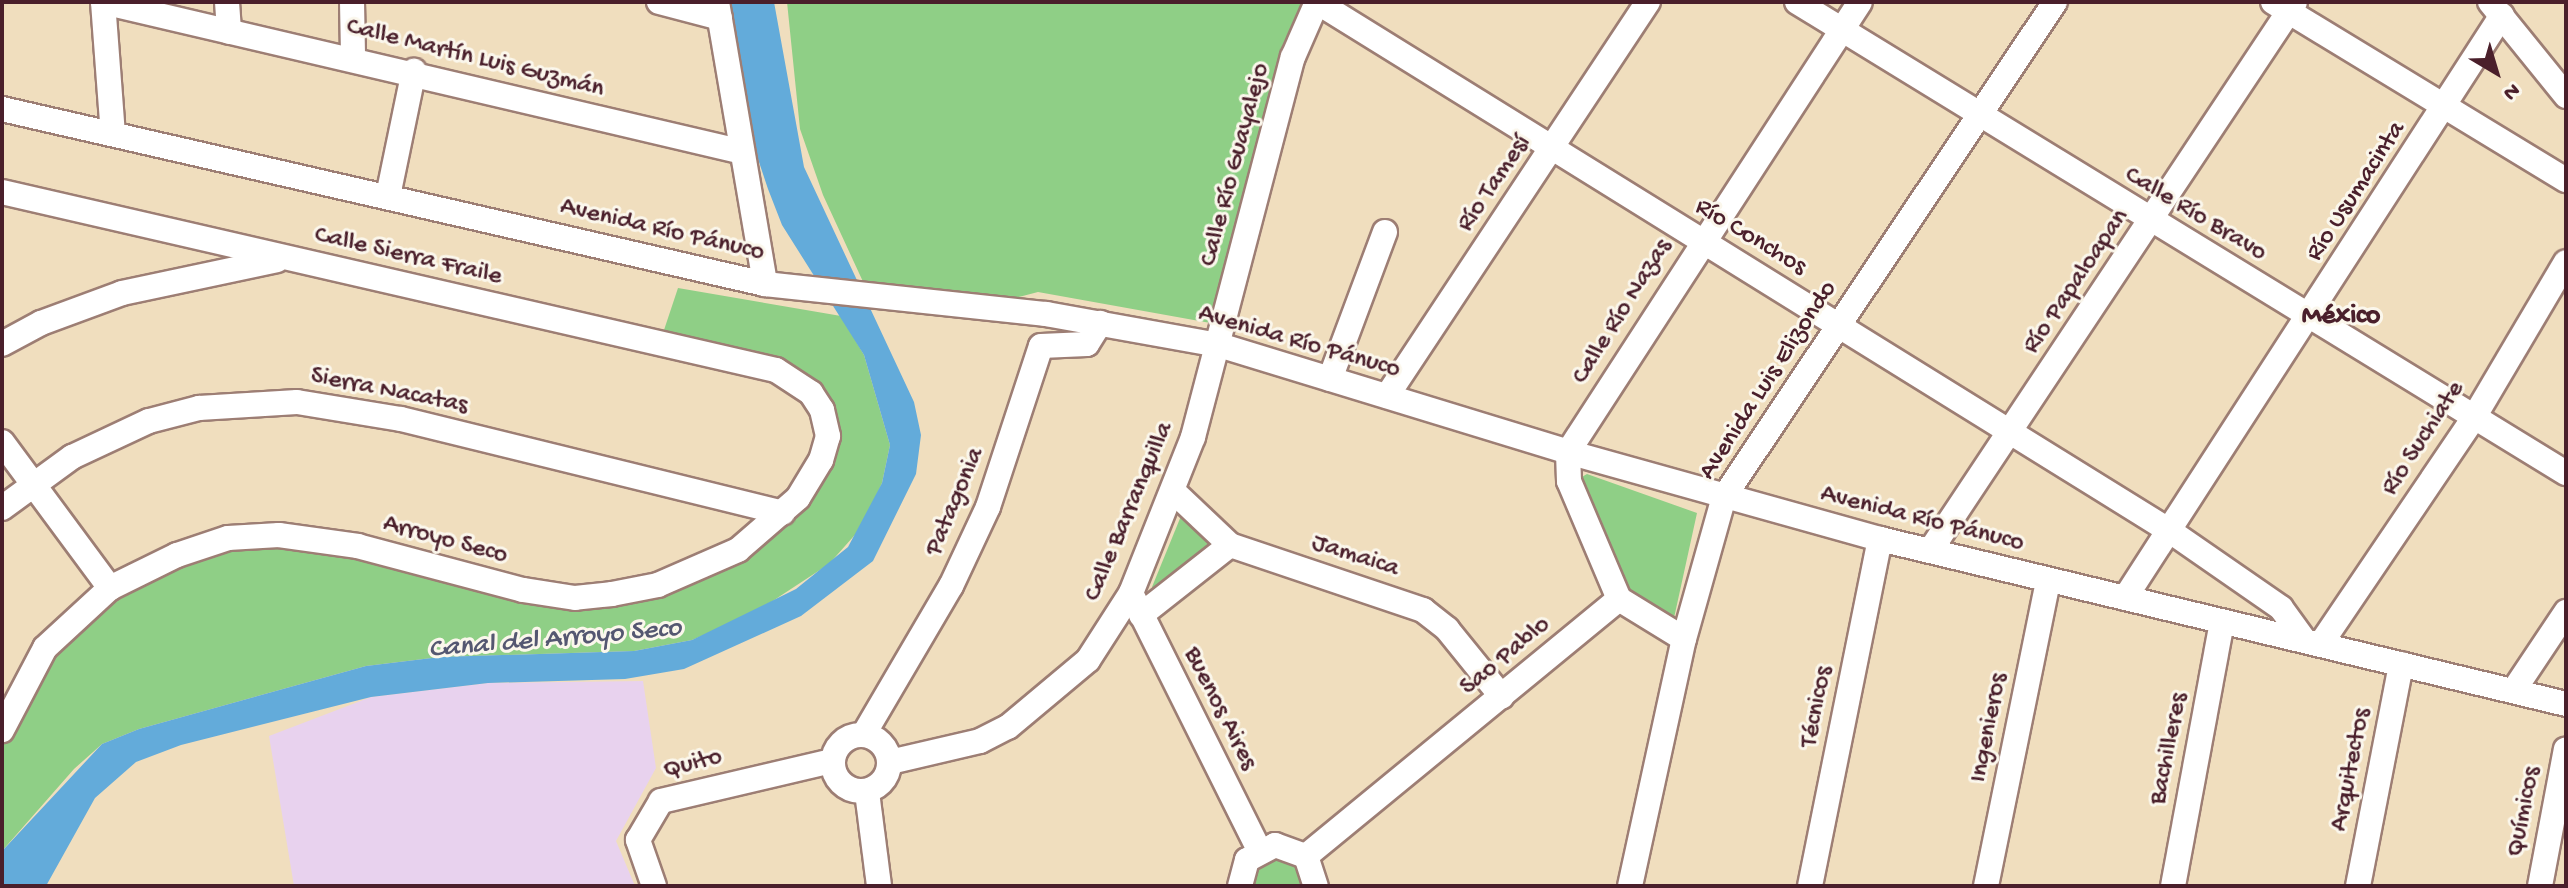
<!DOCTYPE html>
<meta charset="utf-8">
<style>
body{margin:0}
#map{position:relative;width:2568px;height:888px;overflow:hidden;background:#f0debe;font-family:"Gochi Hand",sans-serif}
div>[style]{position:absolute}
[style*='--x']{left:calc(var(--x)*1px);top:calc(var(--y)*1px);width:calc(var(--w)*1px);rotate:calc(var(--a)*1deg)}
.built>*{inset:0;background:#e8d2ee}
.green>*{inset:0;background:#8fcf86}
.water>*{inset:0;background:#63abda}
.roads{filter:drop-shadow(2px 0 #9d7e74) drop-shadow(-2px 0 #9d7e74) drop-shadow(0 2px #9d7e74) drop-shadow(0 -2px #9d7e74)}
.minor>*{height:24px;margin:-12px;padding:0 12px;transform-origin:12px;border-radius:12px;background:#fff}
.minor>.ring{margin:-12px;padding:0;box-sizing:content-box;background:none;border:24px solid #fff;border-radius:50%}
span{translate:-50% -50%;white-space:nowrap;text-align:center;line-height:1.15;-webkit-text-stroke:6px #fbf7ec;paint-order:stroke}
.street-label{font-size:26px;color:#4a1f2b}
.neighbourhood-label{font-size:28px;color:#4a1f2b;font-weight:700}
.water-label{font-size:28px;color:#545771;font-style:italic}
.frame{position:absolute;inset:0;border:4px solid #4a1f2b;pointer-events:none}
.north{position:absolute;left:2456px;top:32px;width:80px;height:80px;-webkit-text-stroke:6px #fbf7ec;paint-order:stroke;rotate:142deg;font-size:22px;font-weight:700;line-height:32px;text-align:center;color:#4a1f2b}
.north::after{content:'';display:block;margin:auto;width:28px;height:36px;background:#4a1f2b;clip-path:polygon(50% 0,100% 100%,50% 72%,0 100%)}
</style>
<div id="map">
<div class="built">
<div style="clip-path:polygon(643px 681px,656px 768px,616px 841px,635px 886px,294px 886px,269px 736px,371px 697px,488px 683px)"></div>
</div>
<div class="green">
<div style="clip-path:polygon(787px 2px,1317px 2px,1216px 324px,1038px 292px,999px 302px,865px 286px,823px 195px,800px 129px)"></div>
<div style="clip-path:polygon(678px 288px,841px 316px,864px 355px,890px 445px,882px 483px,861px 528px,829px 564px,753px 614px,692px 640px,634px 651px,440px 657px,366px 666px,139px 729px,102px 744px,74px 769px,2px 851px,2px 729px,28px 672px,141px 569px,279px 535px,575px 598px,738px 550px,821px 460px,811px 393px,660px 342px)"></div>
<div style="clip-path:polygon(1587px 474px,1697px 513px,1674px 618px,1667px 619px,1626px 590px,1595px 508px,1580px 486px,1580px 478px)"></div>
<div style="clip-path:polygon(1181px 516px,1214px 545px,1154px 591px,1152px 587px)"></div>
<div style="clip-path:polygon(1292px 847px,1316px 886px,1240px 886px,1240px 874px)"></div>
</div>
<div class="water">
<div style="clip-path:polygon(731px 2px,774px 2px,804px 167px,914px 402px,921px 435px,916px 474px,873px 561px,801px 616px,684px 669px,625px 679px,488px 683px,371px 697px,181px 745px,136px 762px,95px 798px,46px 886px,2px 886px,4px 849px,102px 744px,139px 729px,366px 666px,440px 657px,634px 651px,692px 640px,796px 589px,848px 547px,882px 483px,890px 445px,864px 355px,782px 225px,768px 189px,758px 159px)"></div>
</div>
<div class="roads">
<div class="minor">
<div style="--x:103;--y:2;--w:653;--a:13.19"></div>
<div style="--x:103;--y:2;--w:132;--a:85.7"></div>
<div style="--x:227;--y:2;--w:30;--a:86"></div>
<div style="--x:352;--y:2;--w:54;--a:88.9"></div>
<div style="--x:659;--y:2;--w:63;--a:14.7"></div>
<div style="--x:717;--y:2;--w:286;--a:80.3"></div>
<div style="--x:1317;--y:2;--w:1004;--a:31.81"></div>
<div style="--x:2170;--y:531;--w:135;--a:34.7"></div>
<div style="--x:2281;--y:608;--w:37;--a:54"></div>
<div style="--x:1797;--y:2;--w:902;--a:31.49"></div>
<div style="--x:2273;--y:2;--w:343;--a:31.3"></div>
<div style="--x:2490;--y:2;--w:121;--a:51"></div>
<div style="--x:2;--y:109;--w:783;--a:12.92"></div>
<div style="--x:765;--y:284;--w:283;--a:6.1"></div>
<div style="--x:1046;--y:314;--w:176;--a:10.2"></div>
<div style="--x:1219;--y:345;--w:365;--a:17"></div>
<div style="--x:1568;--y:452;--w:324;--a:15.6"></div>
<div style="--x:1880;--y:539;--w:706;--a:13.52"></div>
<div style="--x:2;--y:192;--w:794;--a:12.95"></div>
<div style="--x:776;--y:370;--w:42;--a:33.3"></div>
<div style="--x:811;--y:393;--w:20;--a:57"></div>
<div style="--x:822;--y:410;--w:27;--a:77"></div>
<div style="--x:828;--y:436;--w:25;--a:106"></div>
<div style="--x:821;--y:460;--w:44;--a:121.2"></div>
<div style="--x:798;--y:498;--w:79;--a:139.1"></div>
<div style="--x:738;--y:550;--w:87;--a:156.4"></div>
<div style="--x:658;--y:585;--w:47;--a:168.9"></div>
<div style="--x:612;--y:594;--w:37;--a:174"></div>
<div style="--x:575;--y:598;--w:53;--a:-171.3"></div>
<div style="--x:523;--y:590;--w:171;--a:-165.1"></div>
<div style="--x:358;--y:546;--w:80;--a:-172.1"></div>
<div style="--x:279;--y:535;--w:51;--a:176.6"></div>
<div style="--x:228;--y:538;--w:54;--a:161.6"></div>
<div style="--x:177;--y:555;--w:75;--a:153.8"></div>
<div style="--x:110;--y:588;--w:88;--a:137.3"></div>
<div style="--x:45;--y:648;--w:93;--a:117.7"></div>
<div style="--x:388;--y:196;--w:128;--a:-78.3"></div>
<div style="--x:2;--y:344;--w:44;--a:-28.3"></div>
<div style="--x:41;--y:323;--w:86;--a:-20.3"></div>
<div style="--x:122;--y:293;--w:158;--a:-12"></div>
<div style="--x:1330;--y:379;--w:157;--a:-69.5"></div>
<div style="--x:1387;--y:396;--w:473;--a:-56.5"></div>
<div style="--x:2;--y:442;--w:182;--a:53.5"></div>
<div style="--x:1174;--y:492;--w:77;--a:43.4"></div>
<div style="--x:1230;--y:545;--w:204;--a:18.6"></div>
<div style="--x:1423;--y:610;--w:31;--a:38"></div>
<div style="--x:1447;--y:629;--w:87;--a:51"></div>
<div style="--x:2;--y:508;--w:87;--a:-36.1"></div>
<div style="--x:72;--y:457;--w:85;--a:-25.1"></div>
<div style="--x:149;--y:421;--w:52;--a:-14.6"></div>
<div style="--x:199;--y:408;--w:98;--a:-3.5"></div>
<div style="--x:297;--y:402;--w:105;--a:9.3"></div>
<div style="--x:401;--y:419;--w:393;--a:13.8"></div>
<div style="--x:1930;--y:551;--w:659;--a:-56.38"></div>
<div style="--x:1131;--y:593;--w:287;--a:63.5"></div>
<div style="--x:2125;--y:598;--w:694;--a:-57.11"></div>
<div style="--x:1619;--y:599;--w:128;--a:-113"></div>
<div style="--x:1569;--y:481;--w:29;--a:-92"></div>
<div style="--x:1568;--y:452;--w:536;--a:-57.02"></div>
<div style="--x:1619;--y:599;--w:76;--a:31.6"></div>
<div style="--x:1141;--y:615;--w:113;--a:-38.2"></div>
<div style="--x:2322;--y:642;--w:269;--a:-55.9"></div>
<div style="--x:2473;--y:419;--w:182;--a:-59.4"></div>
<div style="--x:2514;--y:690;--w:94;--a:-56.3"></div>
<div style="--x:864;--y:734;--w:172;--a:-59.6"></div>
<div style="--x:951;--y:586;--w:87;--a:-64.9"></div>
<div style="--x:988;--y:507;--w:169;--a:-71.8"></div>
<div style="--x:1041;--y:346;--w:46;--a:-2.5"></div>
<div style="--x:1087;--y:344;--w:25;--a:-58"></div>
<div class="ring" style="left:833px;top:735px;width:32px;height:32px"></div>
<div style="--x:890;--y:762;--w:92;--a:-13.1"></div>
<div style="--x:980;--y:741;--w:31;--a:-27"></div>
<div style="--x:1008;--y:727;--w:104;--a:-39.9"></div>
<div style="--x:1088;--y:660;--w:80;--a:-57.3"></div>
<div style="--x:1131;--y:593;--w:168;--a:-68.3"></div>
<div style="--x:1193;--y:437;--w:393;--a:-75.3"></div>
<div style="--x:1293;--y:57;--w:60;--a:-66.4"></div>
<div style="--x:867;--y:792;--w:95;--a:82.7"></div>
<div style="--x:1306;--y:856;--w:405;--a:-39.4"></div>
<div style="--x:654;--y:886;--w:49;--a:-109.2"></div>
<div style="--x:638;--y:840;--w:45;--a:-59.5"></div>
<div style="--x:661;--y:801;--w:176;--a:-13.2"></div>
<div style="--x:1240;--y:886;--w:27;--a:-75"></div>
<div style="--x:1247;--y:860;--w:32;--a:-28"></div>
<div style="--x:1275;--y:845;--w:33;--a:20"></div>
<div style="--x:1306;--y:856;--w:32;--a:72"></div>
<div style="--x:1630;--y:886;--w:253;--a:-77.7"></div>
<div style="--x:1684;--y:639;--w:148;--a:-74.3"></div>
<div style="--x:1724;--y:497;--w:595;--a:-56.23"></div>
<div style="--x:1810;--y:886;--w:354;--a:-78.6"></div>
<div style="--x:1986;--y:886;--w:312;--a:-78.5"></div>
<div style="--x:2173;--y:886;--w:269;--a:-79.5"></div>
<div style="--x:2358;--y:886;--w:226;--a:-79"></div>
<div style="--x:2540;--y:886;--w:139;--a:-79.3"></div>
</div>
</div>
<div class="street-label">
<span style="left:475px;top:59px;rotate:14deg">Calle Martín Luis Guzmán</span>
<span style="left:1236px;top:165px;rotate:-75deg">Calle Río Guayalejo</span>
<span style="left:1495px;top:184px;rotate:-56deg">Río Tamesí</span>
<span style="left:2357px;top:192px;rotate:-57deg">Río Usumacinta</span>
<span style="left:2195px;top:215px;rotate:31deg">Calle Río Bravo</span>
<span style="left:662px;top:231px;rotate:13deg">Avenida Río Pánuco</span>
<span style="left:1750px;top:238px;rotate:31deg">Río Conchos</span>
<span style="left:408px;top:257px;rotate:13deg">Calle Sierra Fraile</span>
<span style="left:2077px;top:282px;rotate:-56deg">Río Papaloapan</span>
<span style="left:1623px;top:312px;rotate:-58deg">Calle Río Nazas</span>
<span style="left:1299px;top:343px;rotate:16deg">Avenida Río Pánuco</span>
<span style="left:1769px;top:381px;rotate:-57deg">Avenida Luis Elizondo</span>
<span style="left:389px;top:392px;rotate:11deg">Sierra Nacatas</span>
<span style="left:2424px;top:439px;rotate:-57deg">Río Suchiate</span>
<span style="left:956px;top:502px;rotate:-67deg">Patagonia</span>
<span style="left:1130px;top:512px;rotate:-67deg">Calle Barranquilla</span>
<span style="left:1922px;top:520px;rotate:14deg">Avenida Río Pánuco</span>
<span style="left:445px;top:541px;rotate:15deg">Arroyo Seco</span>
<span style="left:1355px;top:557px;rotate:18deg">Jamaica</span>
<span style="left:1506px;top:657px;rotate:-40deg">Sao Pablo</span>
<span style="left:1818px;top:707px;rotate:-79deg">Técnicos</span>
<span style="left:1219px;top:709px;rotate:63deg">Buenos Aires</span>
<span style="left:1990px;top:728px;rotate:-79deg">Ingenieros</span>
<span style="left:2170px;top:749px;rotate:-79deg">Bachilleres</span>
<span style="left:693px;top:765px;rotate:-15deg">Quito</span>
<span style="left:2352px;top:770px;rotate:-79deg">Arquitectos</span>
<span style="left:2525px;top:812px;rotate:-79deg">Químicos</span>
</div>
<div class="neighbourhood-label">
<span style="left:2341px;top:317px">México</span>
</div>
<div class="water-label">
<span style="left:555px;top:640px;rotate:-5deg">Canal del Arroyo Seco</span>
</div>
<div class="frame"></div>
<div class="north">N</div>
</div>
